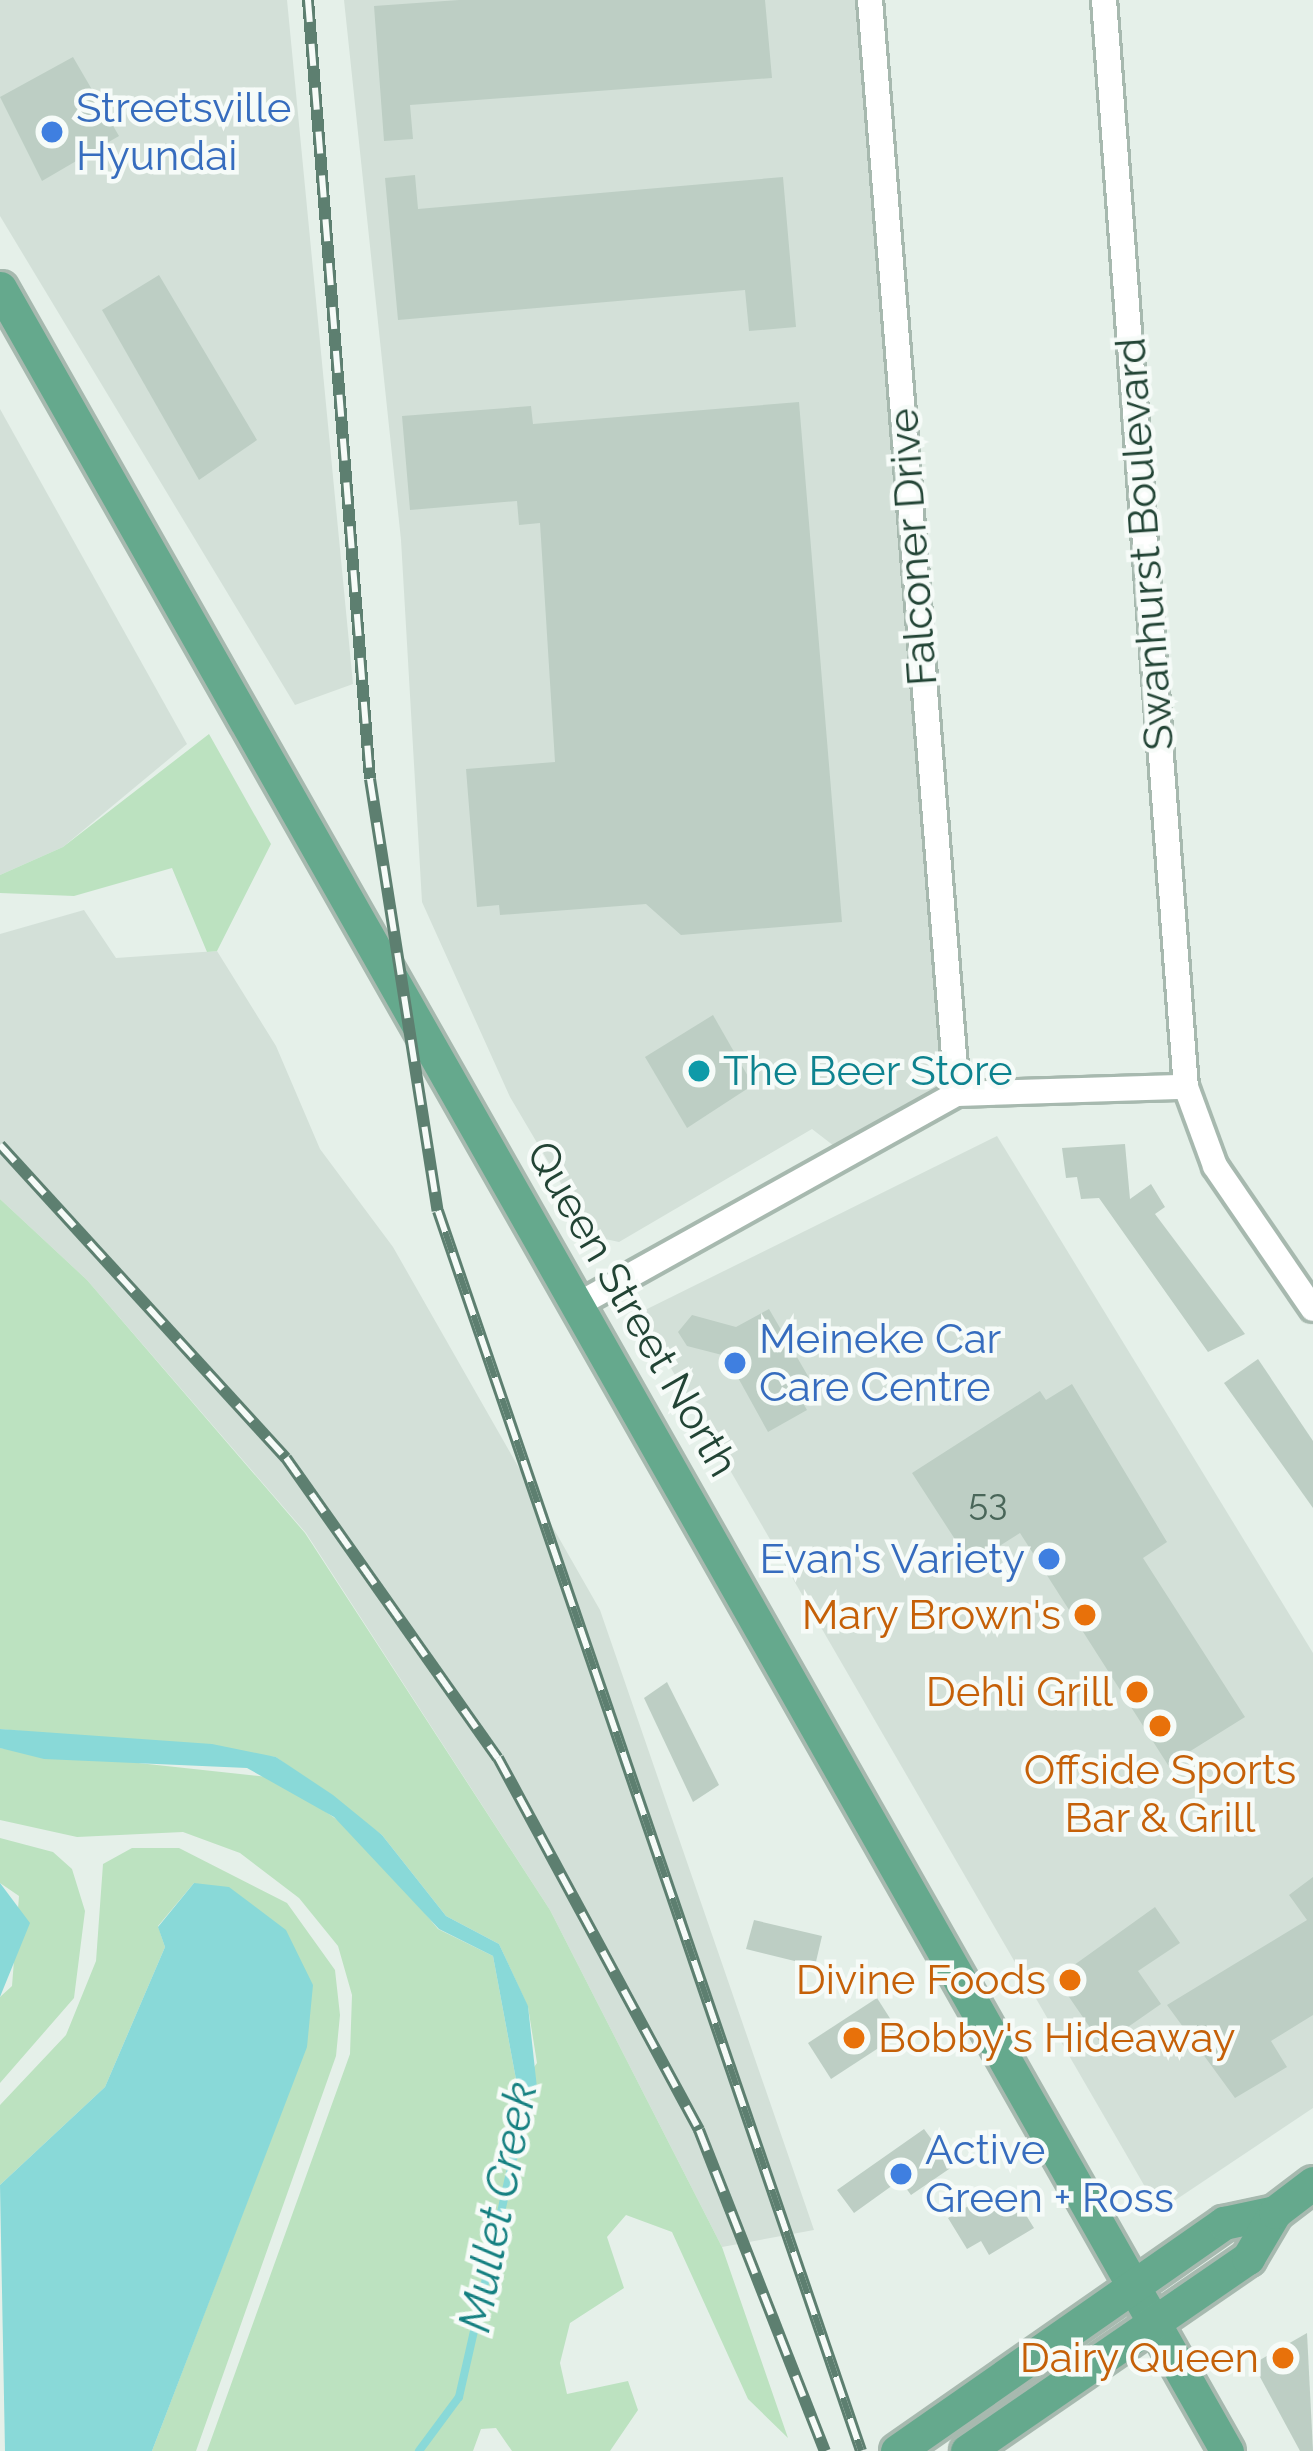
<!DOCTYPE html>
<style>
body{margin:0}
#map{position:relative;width:1313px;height:2451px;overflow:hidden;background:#e5f0e9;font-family:Raleway,sans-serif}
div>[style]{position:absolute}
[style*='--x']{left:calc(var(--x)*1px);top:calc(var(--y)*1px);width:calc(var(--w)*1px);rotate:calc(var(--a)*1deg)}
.built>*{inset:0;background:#d3e0d8}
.green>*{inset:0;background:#bce2c0}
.water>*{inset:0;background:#89d9d8}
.stream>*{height:8px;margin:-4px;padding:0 4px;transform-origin:4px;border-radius:4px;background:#89d9d8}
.building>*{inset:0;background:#bdcec4}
.roads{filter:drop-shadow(3px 0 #a7b9af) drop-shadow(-3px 0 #a7b9af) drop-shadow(0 3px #a7b9af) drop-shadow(0 -3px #a7b9af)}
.minor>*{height:24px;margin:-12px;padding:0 12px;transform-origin:12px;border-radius:12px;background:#fff}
.major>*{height:33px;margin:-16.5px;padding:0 16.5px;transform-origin:16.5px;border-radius:16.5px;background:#65a98d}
.rail>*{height:12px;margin-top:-6px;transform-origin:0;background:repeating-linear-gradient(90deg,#f6fbf8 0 22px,#5d7f70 0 44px);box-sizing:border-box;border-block:3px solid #5d7f70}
.dots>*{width:33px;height:33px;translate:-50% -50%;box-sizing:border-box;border:6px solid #f6fbf8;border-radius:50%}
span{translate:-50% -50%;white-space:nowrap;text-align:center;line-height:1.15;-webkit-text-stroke:9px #f6fbf8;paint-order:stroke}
.number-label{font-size:36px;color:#496659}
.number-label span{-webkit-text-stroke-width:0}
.shop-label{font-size:42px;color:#366cbe}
.left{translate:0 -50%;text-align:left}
.right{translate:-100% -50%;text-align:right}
.street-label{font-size:42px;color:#224435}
.culture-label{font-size:42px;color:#0d838f}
.food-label{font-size:42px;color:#c56008}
.water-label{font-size:45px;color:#158081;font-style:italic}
</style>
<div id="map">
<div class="built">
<div style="clip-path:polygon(0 0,287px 0,353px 684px,295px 705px,0 216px)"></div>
<div style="clip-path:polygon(344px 0,870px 0,957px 1094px,847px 1156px,812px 1129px,619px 1242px,592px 1236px,510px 1097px,422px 902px,401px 540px)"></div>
<div style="clip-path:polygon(0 409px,187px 744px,63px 847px,0 875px)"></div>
<div style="clip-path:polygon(84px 910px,116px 958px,217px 951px,276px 1046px,320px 1149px,393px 1247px,600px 1610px,814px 2230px,722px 2247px,550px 1910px,306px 1533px,87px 1280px,0 1199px,0 934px)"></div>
<div style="clip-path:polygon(997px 1136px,1313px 1653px,1313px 2108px,1159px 2211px,639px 1313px)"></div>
</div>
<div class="green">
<div style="clip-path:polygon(209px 734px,271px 844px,217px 951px,207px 952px,172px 868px,74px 896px,0 893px,0 875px,63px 847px)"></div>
<div style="clip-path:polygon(0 1199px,87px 1280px,305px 1533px,550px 1910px,722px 2247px,788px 2438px,748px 2399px,672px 2232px,626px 2215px,607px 2237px,624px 2288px,570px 2323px,560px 2363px,567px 2394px,628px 2381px,638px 2410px,610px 2451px,512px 2451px,496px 2428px,481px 2429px,473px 2451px,207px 2451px,350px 2054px,352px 1995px,338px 1946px,299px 1898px,240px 1853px,183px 1832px,77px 1837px,0 1820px,0 1748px,277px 1778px,362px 1837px,438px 1929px,493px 1956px,518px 2090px,537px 2063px,528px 2007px,499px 1944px,446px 1916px,382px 1835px,276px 1757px,0 1729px)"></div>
<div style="clip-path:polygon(0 1838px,53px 1852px,72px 1869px,85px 1911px,74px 1998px,0 2083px,0 1997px,12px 1986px,19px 1896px,0 1883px)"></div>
<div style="clip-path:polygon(132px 1848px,179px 1848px,287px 1903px,335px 1970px,340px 2015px,336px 2056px,196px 2451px,152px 2451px,306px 2047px,194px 1883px,158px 1926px,165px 1947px,105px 2087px,0 2185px,0 2105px,66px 2035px,96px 1961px,103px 1864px)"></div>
</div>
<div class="water">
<div style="clip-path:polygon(0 1729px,212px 1744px,276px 1757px,333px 1795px,382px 1835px,446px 1916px,499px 1944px,528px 2006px,538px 2097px,518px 2090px,493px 1956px,439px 1929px,334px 1817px,247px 1768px,44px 1759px,0 1748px)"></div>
<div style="clip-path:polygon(0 1883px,30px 1923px,0 1997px)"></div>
<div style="clip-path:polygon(194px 1883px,229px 1887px,286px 1930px,313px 1985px,307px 2047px,152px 2451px,5px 2451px,0 2185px,105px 2087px,165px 1947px,158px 1927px)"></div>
</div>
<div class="stream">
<div style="--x:419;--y:2451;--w:67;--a:-53.5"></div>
<div style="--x:459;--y:2397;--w:312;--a:-77.2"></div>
</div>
<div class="building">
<div style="clip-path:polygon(459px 0,765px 0,772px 78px,410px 105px,413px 139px,384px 141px,374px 6px)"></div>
<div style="clip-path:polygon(73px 57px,119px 136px,42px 181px,0 97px)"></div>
<div style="clip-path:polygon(415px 175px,418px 209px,783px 177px,796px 327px,749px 331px,745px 290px,398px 320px,385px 178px)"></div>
<div style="clip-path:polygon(159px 275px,257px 440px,199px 480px,102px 310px)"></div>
<div style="clip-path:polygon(799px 402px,842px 922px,681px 935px,646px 904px,500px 915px,499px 905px,477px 907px,466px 769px,555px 762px,540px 523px,519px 525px,517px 501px,410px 510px,402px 416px,531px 406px,533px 424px)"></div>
<div style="clip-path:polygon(713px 1015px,753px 1085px,687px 1128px,645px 1057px)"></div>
<div style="clip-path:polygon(1125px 1144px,1130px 1199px,1151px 1184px,1165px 1207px,1155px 1214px,1245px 1334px,1208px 1352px,1099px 1198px,1081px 1199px,1077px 1177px,1066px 1178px,1062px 1148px)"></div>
<div style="clip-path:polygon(769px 1309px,812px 1383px,796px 1391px,807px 1410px,768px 1432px,726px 1356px,687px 1346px,678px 1332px,692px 1315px,736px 1327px)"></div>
<div style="clip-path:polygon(1258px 1359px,1313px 1441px,1313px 1508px,1224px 1383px)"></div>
<div style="clip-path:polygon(1072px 1384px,1167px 1542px,1143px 1558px,1245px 1717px,1168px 1765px,1020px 1533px,971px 1564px,912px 1473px,1040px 1391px,1046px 1400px)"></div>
<div style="clip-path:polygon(667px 1682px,719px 1785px,693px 1802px,644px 1698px)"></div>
<div style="clip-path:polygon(1313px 1877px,1313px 2015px,1271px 2041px,1287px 2067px,1235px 2098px,1167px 2005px,1307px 1920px,1289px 1895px)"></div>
<div style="clip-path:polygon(1155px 1907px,1180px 1943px,1138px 1971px,1161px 2004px,1102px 2045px,1056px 1978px)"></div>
<div style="clip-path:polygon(754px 1920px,822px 1936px,815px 1966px,746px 1949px)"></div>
<div style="clip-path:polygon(877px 1998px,900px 2034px,831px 2079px,808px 2043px)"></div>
<div style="clip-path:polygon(924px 2129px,952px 2167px,911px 2195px,900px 2180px,854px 2213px,837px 2190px)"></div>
<div style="clip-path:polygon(992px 2192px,1001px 2208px,1016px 2199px,1034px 2228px,989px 2255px,981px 2241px,967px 2249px,948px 2218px)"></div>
<div style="clip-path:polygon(1307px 2333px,1313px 2451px,1300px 2451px,1253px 2364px)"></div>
</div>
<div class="roads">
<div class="minor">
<div style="--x:870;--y:0;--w:1097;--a:85.45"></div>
<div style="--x:1104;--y:0;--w:1090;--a:85.69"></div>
<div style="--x:1186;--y:1087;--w:84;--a:69.8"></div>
<div style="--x:1215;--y:1166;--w:173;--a:55.6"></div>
<div style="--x:579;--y:1304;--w:432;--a:-29.1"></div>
<div style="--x:957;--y:1094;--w:229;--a:-1.8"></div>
</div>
<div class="major">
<div style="--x:0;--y:288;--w:2487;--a:60.44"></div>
<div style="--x:897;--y:2451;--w:399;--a:-34.9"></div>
<div style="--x:1224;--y:2223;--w:52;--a:-12.2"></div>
<div style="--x:967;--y:2451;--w:341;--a:-34.5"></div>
<div style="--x:1248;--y:2258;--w:53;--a:-59.6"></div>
<div style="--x:1275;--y:2212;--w:48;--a:-37.3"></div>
</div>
</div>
<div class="rail">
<div style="--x:308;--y:0;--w:781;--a:85.45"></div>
<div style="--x:370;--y:779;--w:437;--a:81.1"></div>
<div style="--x:438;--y:1211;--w:1310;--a:71.16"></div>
<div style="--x:0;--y:1145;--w:424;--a:47.6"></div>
<div style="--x:286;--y:1458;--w:367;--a:54.8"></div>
<div style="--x:498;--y:1758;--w:423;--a:61.6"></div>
<div style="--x:699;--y:2130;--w:345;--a:68.6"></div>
</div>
<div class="dots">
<div style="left:52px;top:132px;background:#3f7fe0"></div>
<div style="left:699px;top:1071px;background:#0f9aa8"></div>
<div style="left:735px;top:1363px;background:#3f7fe0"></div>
<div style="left:1049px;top:1559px;background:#3f7fe0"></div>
<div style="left:1085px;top:1615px;background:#e8710a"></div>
<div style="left:1137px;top:1692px;background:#e8710a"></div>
<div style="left:1160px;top:1726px;background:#e8710a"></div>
<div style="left:1070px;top:1980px;background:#e8710a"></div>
<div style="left:854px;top:2038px;background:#e8710a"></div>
<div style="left:901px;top:2174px;background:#3f7fe0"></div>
<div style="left:1283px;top:2358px;background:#e8710a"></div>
</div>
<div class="number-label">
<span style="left:988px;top:1503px">53</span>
</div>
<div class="shop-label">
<span class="left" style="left:76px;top:132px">Streetsville<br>Hyundai</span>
<span class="left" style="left:759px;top:1363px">Meineke Car<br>Care Centre</span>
<span class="right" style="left:1025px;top:1559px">Evan's Variety</span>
<span class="left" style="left:925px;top:2174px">Active<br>Green + Ross</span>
</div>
<div class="street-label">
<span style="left:1145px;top:544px;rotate:-94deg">Swanhurst Boulevard</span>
<span style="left:913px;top:547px;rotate:-94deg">Falconer Drive</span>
<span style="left:632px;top:1309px;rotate:60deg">Queen Street North</span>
</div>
<div class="culture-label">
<span class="left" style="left:723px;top:1071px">The Beer Store</span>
</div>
<div class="food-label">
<span class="right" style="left:1061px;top:1615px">Mary Brown's</span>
<span class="right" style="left:1113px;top:1692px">Dehli Grill</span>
<span style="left:1160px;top:1794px">Offside Sports<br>Bar &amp; Grill</span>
<span class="right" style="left:1046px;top:1980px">Divine Foods</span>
<span class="left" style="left:878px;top:2038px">Bobby's Hideaway</span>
<span class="right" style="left:1259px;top:2358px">Dairy Queen</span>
</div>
<div class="water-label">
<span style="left:498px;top:2207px;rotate:-79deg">Mullet Creek</span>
</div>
</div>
